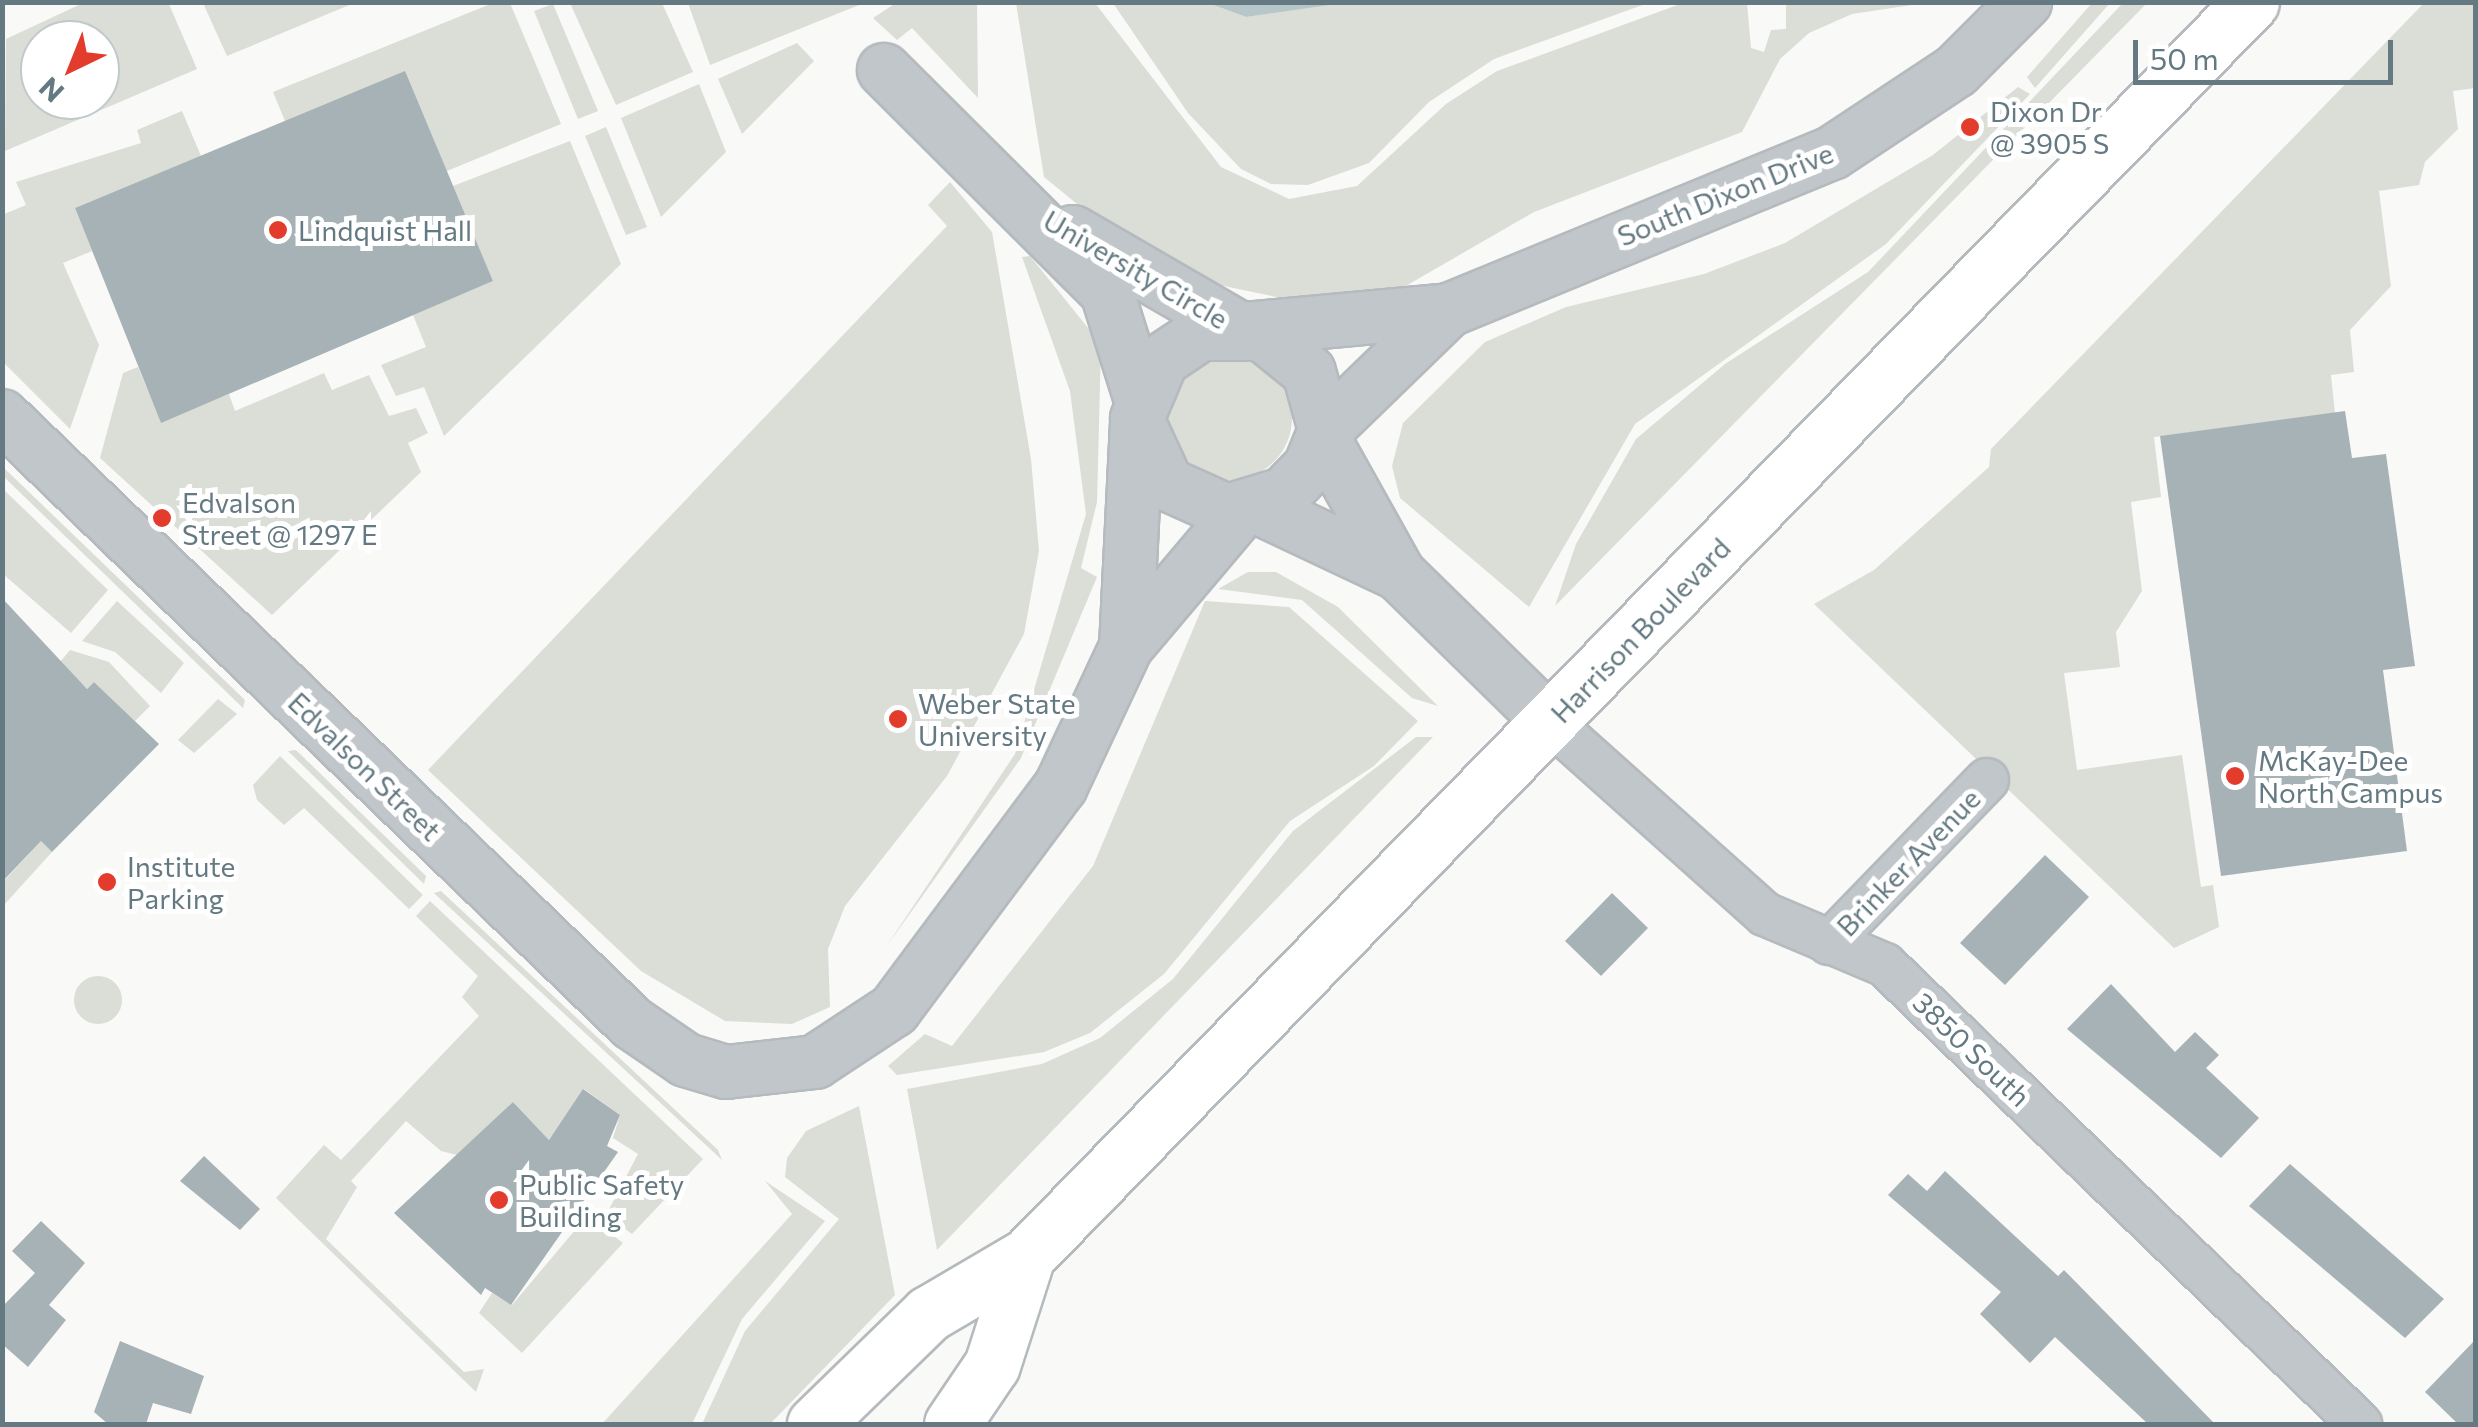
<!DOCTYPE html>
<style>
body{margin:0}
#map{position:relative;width:2478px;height:1427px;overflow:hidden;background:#f9f9f7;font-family:Commissioner,sans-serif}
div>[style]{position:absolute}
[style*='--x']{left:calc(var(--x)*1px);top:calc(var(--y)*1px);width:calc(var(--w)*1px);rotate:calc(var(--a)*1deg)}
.green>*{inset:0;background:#daded6}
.round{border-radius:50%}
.water>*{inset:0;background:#b7c6c8}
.building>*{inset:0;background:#a7b2b6}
.roads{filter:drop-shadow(2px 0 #b4babd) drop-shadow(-2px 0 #b4babd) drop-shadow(0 2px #b4babd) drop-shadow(0 -2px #b4babd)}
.minor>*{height:42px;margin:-21px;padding:0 21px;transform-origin:21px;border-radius:21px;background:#c0c6c9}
.tertiary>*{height:52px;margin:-26px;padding:0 26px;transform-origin:26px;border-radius:26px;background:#c0c6c9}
.primary>*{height:55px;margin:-27.5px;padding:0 27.5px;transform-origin:27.5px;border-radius:27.5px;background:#fff}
.dots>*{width:28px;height:28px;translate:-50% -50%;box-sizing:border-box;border:5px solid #fff;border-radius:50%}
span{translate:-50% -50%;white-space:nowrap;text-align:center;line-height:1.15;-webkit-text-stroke:10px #fff;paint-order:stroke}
.poi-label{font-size:28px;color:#647981}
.left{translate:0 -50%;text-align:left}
.street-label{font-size:28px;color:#647981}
.frame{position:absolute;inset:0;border:5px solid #647981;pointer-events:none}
.north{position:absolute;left:20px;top:20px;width:100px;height:100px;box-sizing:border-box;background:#fff;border:2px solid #c1c9cd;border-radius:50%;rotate:223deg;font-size:28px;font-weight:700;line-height:40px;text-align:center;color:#647981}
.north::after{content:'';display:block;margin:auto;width:35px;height:45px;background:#e33c2d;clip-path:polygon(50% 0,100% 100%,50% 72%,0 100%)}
.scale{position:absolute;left:2133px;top:40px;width:260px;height:45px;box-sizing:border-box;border:5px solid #647981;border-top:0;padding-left:12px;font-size:30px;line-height:35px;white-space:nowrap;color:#647981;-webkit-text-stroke:8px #fff;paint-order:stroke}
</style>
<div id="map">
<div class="green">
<div style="clip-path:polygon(evenodd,168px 2px,197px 69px,5px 151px,6px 39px,83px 3px,168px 2px,40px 40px,100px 40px,100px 100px,40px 100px,40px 40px)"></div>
<div style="clip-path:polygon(1343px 2px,1648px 3px,1494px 59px,1429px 102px,1369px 163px,1308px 185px,1271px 184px,1241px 169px,1188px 113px,1113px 3px,1208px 3px,1246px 17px)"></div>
<div style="clip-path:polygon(1932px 2px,1852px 14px,1809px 33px,1780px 59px,1742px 132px,1534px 212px,1397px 291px,1305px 303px,1200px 281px,1104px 226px,1044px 177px,1016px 3px,1095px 3px,1221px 167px,1289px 199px,1357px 186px,1446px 104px,1497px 71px,1683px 3px,1747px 3px,1751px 48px,1764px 52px,1771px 30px,1786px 29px,1786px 3px)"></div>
<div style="clip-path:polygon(203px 3px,354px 3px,227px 56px)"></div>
<div style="clip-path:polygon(493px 3px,510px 3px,561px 124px,447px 171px,285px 121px,273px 92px)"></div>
<div style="clip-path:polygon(570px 3px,662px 3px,693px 72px,616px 105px)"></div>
<div style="clip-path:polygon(688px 3px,864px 3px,710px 65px)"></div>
<div style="clip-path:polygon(896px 3px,977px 3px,978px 98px,912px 28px,897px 40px,873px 18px)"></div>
<div style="clip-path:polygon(2092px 3px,2110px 3px,2035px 88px,2027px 77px)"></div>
<div style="clip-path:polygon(2123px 3px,2147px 3px,1555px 606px,1576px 544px,1636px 439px,1725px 364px,1868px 272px)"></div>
<div style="clip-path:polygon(2424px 3px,2475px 3px,2475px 88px,2453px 91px,2458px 129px,2425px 162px,2419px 185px,2379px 191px,2391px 286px,2350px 330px,2354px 372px,2331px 375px,2335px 413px,2154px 437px,2161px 497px,2131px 502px,2142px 591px,2116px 632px,2120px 667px,2064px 673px,2077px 770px,2182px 755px,2201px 887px,2213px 885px,2219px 927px,2174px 948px,1814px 604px,1874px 570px,1989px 467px,1991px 449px)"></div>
<div style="clip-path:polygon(553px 4px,598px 111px,578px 119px,534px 11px)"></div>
<div style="clip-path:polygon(797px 43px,814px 61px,742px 134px,718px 79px)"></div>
<div style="clip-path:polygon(699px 84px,726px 152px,661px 217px,621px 118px)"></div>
<div style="clip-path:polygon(2018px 87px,2030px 94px,1886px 244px,1635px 424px,1529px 607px,1400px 498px,1392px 466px,1403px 423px,1485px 342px,1566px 307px,1704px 274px,1785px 243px,1933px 155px)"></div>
<div style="clip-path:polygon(182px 111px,201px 156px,75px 208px,92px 251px,63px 263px,99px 345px,70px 429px,3px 362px,2px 215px,26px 205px,16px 182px,141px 143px,137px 130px)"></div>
<div style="clip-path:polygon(606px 127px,647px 227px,626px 235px,585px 136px)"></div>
<div style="clip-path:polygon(570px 141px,621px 264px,444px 436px,424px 387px,396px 396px,381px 365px,426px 347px,413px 315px,493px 281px,453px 186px)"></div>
<div style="clip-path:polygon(950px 182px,992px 232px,1031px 459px,1039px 551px,1024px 634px,947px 776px,845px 906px,828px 949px,830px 1007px,792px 1024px,725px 1021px,641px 971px,428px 770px,947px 226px,928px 205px)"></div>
<div style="clip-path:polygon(1030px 256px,1101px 344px,1097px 502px,1081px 568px,1097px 577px,1021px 758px,886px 947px,1015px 754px,1086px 514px,1070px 391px,1022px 257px)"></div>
<div class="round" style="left:1168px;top:356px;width:124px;height:124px"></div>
<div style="clip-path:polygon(138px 367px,161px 422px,229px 394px,235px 411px,324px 373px,332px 390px,369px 375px,389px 416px,416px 408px,428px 433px,408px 443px,421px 472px,272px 615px,100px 458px,123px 373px)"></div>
<div style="clip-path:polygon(3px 467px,245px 700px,243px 708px,3px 476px)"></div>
<div style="clip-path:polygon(2px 488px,108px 590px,71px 633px,3px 574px)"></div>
<div style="clip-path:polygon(1248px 572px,1276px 572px,1338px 607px,1438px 706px,1412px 698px,1302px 600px,1218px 589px)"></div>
<div style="clip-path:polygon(117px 601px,184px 663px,161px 693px,115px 652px,82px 641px)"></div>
<div style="clip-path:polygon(1205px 601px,1289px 607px,1418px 721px,1374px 766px,1290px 821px,1164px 974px,1090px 1033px,1044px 1052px,897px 1075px,888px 1066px,925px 1034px,952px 1046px,1093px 866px)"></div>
<div style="clip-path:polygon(70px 650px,109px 662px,150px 706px,135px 721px,94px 682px,87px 689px,60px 662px)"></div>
<div style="clip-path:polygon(218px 699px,237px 714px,194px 753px,178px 740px)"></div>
<div style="clip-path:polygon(1416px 737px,1433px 737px,937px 1250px,907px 1089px,1042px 1064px,1100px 1038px,1173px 979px,1293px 831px)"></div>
<div style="clip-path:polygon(296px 750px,426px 876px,424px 884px,288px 751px)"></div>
<div style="clip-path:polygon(280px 756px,423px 895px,409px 909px,304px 808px,284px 825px,257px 800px,253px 785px)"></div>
<div style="clip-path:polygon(41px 841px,52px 852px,3px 906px,3px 882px)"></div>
<div style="clip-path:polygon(441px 891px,718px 1150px,722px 1160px,434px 893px)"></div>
<div style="clip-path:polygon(430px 901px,703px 1159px,632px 1234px,606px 1215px,638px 1154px,613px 1138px,620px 1115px,584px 1089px,549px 1140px,513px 1102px,461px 1156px,441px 1151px,406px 1121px,351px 1181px,357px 1187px,326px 1239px,464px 1372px,484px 1369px,476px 1392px,276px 1198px,324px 1145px,341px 1160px,479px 1016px,462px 997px,478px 976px,416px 916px)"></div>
<div class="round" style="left:74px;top:976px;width:48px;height:48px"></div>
<div style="clip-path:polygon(859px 1106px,895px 1295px,770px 1424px,702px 1424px,745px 1331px,839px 1219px,785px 1177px,787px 1158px,806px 1131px)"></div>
<div style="clip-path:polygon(765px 1181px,825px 1221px,742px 1319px,692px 1424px,602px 1424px,792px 1214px)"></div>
<div style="clip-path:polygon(587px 1216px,623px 1243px,522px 1353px,479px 1313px,492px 1293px,512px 1305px)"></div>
</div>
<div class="water">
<div style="clip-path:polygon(1208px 3px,1343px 3px,1246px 17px)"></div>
</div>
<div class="building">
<div style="clip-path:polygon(405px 71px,493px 281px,161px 423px,75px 208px)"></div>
<div style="clip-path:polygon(2345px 411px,2352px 458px,2386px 454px,2415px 666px,2383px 670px,2407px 851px,2221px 876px,2160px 436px)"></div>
<div style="clip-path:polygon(2px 598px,87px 689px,94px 682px,159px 744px,52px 852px,41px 841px,2px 882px)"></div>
<div style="clip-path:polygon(2045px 855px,2089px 897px,2005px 985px,1960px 943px)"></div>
<div style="clip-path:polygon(1612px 893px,1648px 928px,1601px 976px,1565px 941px)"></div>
<div style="clip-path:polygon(2111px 984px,2175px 1052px,2195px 1032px,2219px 1055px,2206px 1068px,2259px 1118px,2221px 1158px,2067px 1029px)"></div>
<div style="clip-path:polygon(583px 1089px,620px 1115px,607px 1146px,618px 1152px,511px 1305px,485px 1288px,481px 1295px,394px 1213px,513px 1102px,549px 1140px)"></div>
<div style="clip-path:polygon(204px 1156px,260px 1209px,240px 1230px,180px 1181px)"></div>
<div style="clip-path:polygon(2290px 1164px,2444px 1299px,2405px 1338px,2249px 1206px)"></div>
<div style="clip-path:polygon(1945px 1171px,2058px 1276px,2064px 1270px,2215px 1424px,2148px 1424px,2055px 1337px,2030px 1363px,1980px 1314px,2001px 1292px,1888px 1195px,1908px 1174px,1927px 1191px)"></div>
<div style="clip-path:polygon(41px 1221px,85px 1263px,49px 1305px,66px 1320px,28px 1367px,2px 1344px,2px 1307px,35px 1273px,12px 1251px)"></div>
<div style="clip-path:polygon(2476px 1339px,2476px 1424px,2458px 1424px,2425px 1392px)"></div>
<div style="clip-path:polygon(120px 1341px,204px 1376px,191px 1414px,153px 1403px,146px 1424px,108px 1424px,94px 1412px)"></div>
</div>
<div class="roads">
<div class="minor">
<div style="--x:1550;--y:722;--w:288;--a:41.8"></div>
<div style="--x:1765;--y:914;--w:130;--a:23"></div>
<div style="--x:1885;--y:965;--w:661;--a:44.02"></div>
<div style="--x:1829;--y:943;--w:227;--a:-45.9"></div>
</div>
<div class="tertiary">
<div style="--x:884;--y:70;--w:315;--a:44.9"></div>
<div style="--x:1107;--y:292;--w:116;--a:72.5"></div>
<div style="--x:1073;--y:232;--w:193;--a:30.1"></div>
<div style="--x:1245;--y:329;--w:205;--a:-5.3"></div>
<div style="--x:2;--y:416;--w:875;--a:43.93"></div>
<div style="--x:632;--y:1023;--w:65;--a:34.4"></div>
<div style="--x:686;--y:1060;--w:42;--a:16.7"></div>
<div style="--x:726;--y:1072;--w:90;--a:-6.4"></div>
<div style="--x:815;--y:1062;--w:95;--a:-33.4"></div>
<div style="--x:894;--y:1010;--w:279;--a:-53.3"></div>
<div style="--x:1061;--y:786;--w:153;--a:-64.9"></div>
<div style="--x:1126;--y:647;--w:178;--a:-49.8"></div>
<div style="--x:1325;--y:430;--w:173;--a:-44.1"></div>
<div style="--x:1449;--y:310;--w:414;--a:-22.3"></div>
<div style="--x:1832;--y:153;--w:149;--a:-33.5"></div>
<div style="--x:1956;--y:71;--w:98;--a:-45"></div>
<div style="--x:1323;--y:438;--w:156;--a:60.8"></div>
<div style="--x:1399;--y:574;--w:211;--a:44.4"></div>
<div style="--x:1257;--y:507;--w:157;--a:25.3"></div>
<div style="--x:1126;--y:647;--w:228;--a:-87.2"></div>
<div style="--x:1137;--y:419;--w:64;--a:-67"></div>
<div style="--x:1162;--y:360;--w:47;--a:-33.7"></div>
<div style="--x:1201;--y:334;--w:61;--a:0"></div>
<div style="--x:1262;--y:334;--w:60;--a:39"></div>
<div style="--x:1309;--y:372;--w:60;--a:74.6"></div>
<div style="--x:1325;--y:430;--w:40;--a:112"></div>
<div style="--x:1310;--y:467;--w:37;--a:134"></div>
<div style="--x:1284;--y:494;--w:59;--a:163.4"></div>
<div style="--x:1227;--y:511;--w:66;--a:-155.8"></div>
<div style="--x:1167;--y:484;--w:72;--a:-114.8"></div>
</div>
<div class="primary">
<div style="--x:815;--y:1424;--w:158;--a:-44.2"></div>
<div style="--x:928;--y:1314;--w:115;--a:-30.4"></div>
<div style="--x:1027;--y:1256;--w:1752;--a:-45.69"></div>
<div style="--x:952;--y:1424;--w:71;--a:-55.9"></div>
<div style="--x:992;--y:1365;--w:114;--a:-72.2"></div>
</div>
</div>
<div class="dots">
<div style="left:1970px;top:127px;background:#e33c2d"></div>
<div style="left:278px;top:230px;background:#e33c2d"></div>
<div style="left:162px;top:518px;background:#e33c2d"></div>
<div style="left:898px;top:719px;background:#e33c2d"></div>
<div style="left:2235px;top:776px;background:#e33c2d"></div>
<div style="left:107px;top:882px;background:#e33c2d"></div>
<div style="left:499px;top:1200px;background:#e33c2d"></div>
</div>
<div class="poi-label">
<span class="left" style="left:1990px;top:127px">Dixon Dr<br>@ 3905 S</span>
<span class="left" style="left:298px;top:230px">Lindquist Hall</span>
<span class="left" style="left:182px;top:518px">Edvalson<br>Street @ 1297 E</span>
<span class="left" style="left:918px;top:719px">Weber State<br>University</span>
<span class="left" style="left:2258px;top:776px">McKay-Dee<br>North Campus</span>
<span class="left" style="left:127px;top:882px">Institute<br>Parking</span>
<span class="left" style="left:519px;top:1200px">Public Safety<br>Building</span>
</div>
<div class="street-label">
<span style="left:1725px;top:194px;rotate:-22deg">South Dixon Drive</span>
<span style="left:1136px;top:269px;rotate:30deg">University Circle</span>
<span style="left:1640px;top:630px;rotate:-46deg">Harrison Boulevard</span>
<span style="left:365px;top:766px;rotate:44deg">Edvalson Street</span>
<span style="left:1908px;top:862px;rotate:-46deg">Brinker Avenue</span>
<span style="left:1972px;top:1049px;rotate:44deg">3850 South</span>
</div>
<div class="frame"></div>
<div class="north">N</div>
<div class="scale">50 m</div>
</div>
